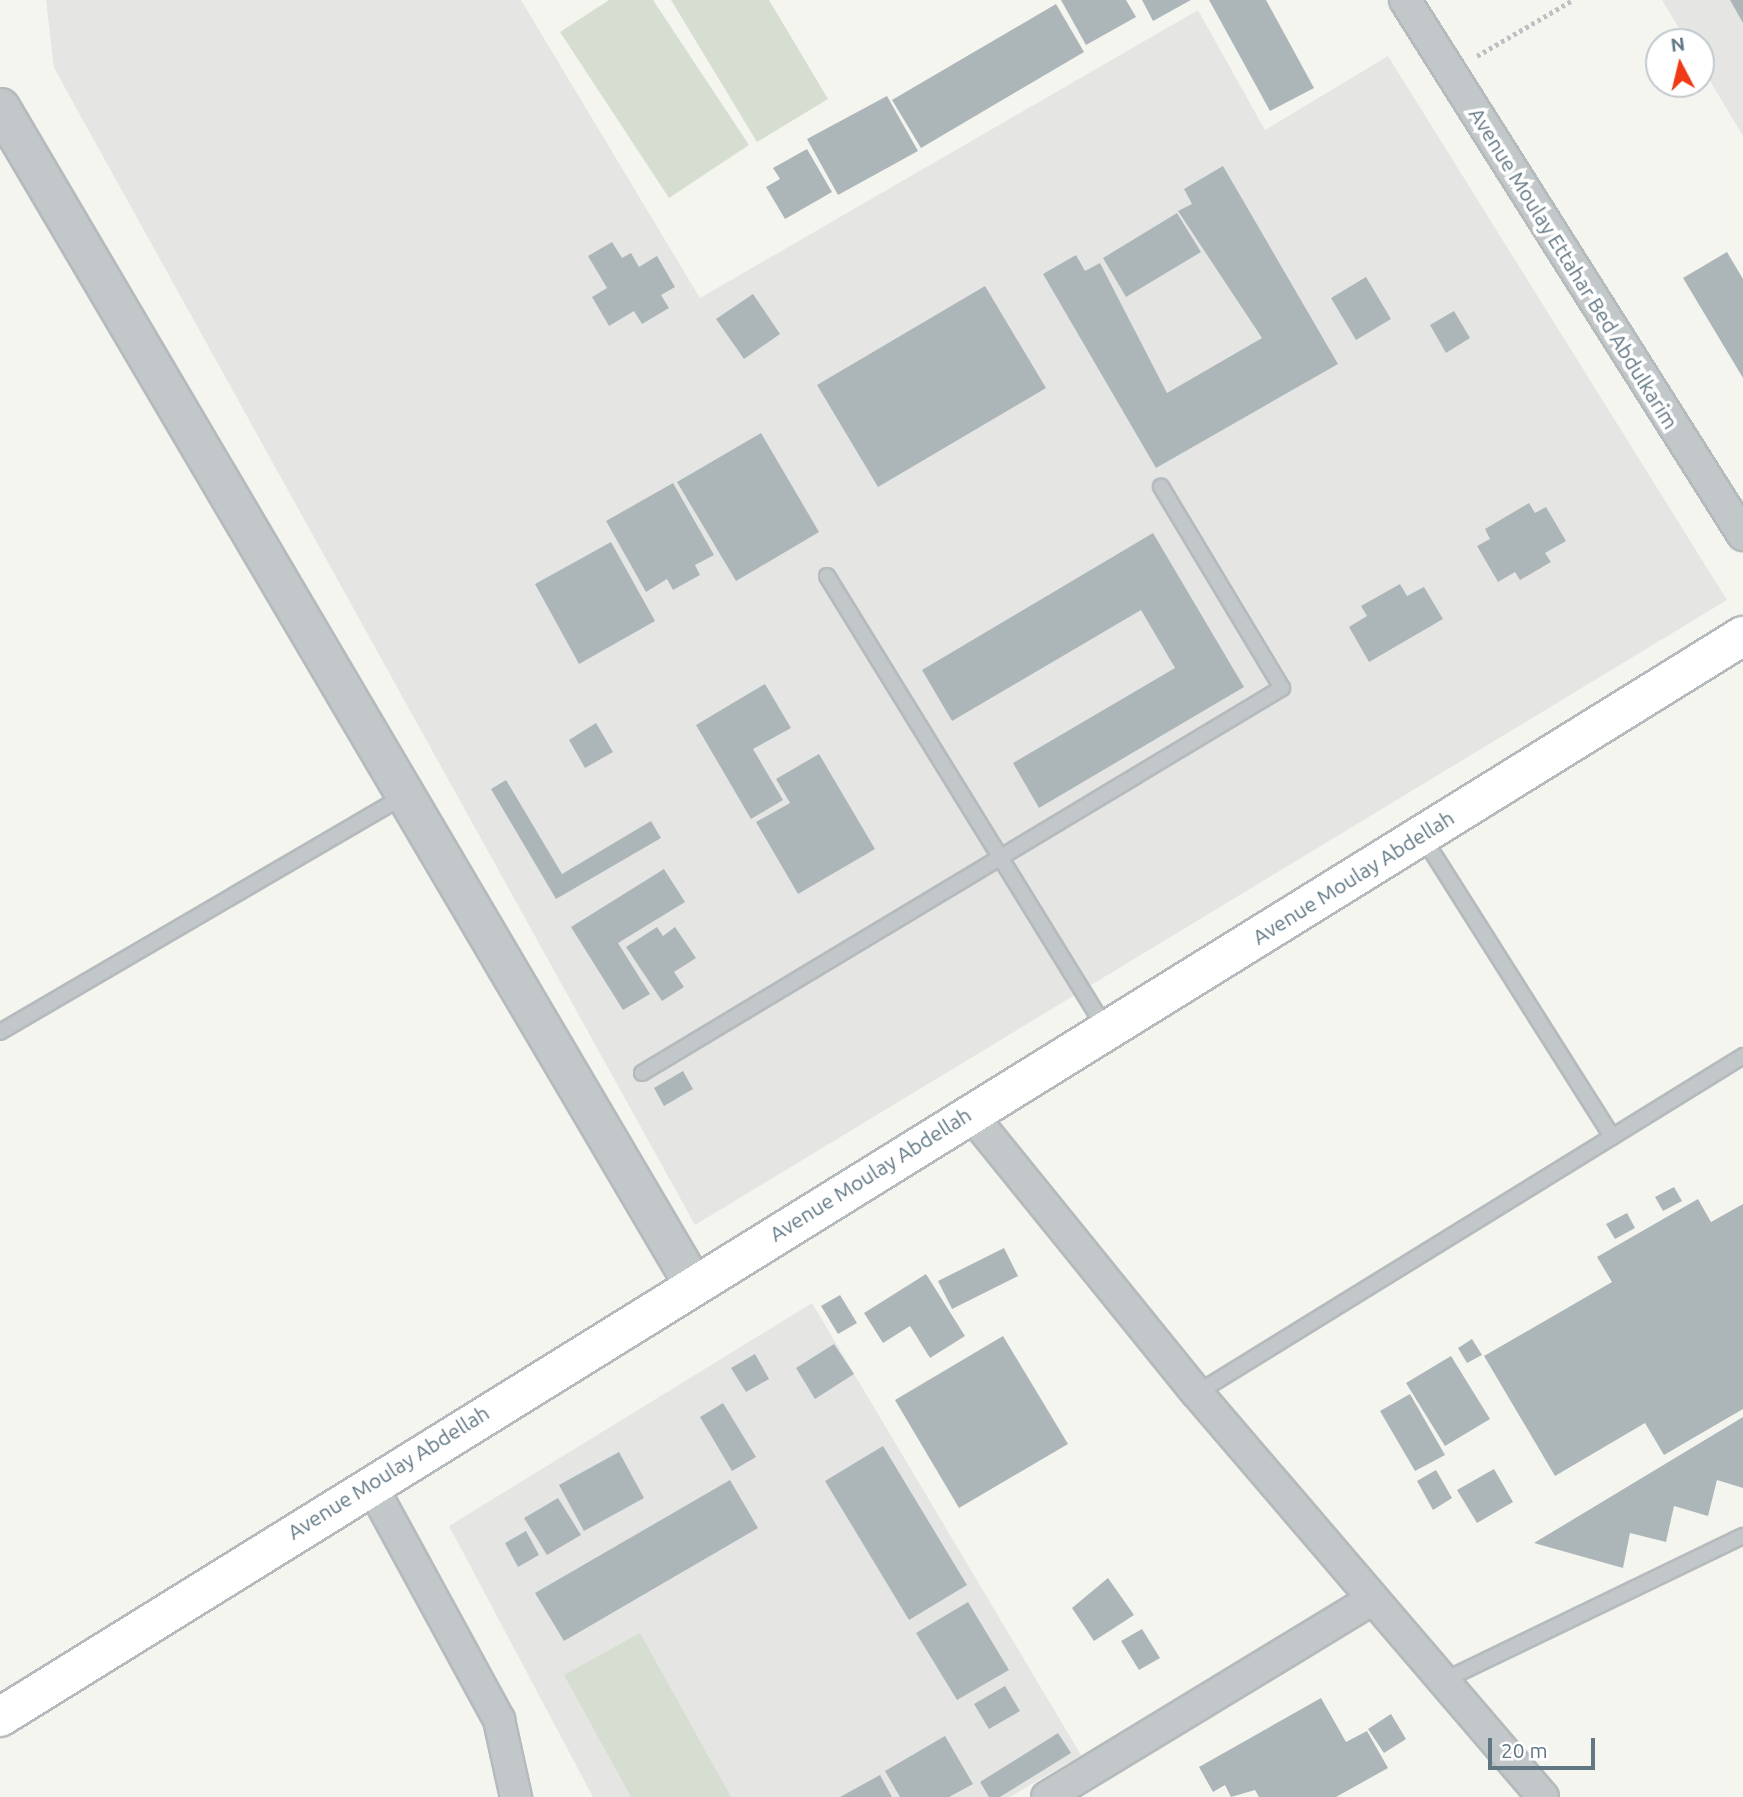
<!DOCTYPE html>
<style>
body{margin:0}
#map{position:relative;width:1743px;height:1797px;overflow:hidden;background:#f5f5f0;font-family:Ubuntu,sans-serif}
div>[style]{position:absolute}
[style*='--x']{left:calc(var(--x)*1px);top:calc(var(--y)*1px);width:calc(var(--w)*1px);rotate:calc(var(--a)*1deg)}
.built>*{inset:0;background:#e5e6e4}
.green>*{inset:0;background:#d6ddd1}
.building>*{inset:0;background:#acb6b9}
.path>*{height:4.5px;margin-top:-2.25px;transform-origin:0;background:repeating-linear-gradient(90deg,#bdc0c2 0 3.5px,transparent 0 7px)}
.roads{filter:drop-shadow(2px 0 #b5babd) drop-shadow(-2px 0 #b5babd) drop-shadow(0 2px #b5babd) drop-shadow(0 -2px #b5babd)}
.service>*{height:14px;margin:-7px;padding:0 7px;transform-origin:7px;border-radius:7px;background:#c2c7c9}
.minor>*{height:30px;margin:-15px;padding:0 15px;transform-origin:15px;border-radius:15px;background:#c2c7c9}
.tertiary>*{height:37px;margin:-18.5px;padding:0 18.5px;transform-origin:18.5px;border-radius:18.5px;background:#c2c7c9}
.primary>*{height:38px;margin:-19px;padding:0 19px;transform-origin:19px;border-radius:19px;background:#fff}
span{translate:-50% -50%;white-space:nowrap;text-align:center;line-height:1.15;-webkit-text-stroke:7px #fff;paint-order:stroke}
.street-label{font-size:21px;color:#617784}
.north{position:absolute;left:1645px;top:28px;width:70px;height:70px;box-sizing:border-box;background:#fff;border:2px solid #c0c9ce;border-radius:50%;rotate:353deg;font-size:19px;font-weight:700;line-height:28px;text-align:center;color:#617784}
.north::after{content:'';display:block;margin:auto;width:24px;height:32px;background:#f03915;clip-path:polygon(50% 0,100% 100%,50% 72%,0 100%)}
.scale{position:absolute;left:1488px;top:1738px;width:107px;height:32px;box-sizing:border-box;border:4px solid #617784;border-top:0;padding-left:9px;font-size:21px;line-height:24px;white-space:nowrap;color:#617784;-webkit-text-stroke:5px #fff;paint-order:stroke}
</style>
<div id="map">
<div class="built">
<div style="clip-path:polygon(46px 0,521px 0,700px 298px,1198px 10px,1265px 130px,1388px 56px,1727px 600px,695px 1225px,54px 68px)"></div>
<div style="clip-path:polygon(1662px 0,1743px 0,1743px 136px,1701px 66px,1701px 42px,1687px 42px)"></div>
<div style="clip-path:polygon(812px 1303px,1081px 1755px,1010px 1797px,593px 1797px,449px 1526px)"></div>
</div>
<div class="green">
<div style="clip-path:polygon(609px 0,653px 0,749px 145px,669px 198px,560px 32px)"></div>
<div style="clip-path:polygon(671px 0,769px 0,828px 99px,757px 142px)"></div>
<div style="clip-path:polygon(640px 1633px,731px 1797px,631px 1797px,564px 1675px)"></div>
</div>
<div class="building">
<div style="clip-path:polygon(1061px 0,1126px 0,1136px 17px,1086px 45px)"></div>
<div style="clip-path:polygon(1142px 0,1191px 0,1153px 21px)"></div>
<div style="clip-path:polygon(1209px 0,1266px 0,1314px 88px,1270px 111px)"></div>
<div style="clip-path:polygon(1730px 0,1743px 0,1743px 23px)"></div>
<div style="clip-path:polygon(1056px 4px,1084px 52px,921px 148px,892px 100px)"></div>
<div style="clip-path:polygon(887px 96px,918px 151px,838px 195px,807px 139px)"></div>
<div style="clip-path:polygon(807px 149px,832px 192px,785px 219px,766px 187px,780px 179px,773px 168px)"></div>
<div style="clip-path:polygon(1223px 166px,1338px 364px,1156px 468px,1043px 274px,1076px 255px,1085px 271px,1100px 263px,1167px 393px,1262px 338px,1178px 211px,1192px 204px,1184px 189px)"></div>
<div style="clip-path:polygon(1177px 213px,1201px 252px,1126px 297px,1103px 258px)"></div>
<div style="clip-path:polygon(612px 242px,622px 258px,631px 253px,639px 267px,657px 256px,675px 287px,661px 295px,669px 308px,642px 324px,634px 311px,609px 326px,592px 297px,607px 288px,588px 256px)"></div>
<div style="clip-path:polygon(1727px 252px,1743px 279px,1743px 378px,1683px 278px)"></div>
<div style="clip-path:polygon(1366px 277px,1391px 319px,1356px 340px,1331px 298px)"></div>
<div style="clip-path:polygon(985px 286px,1046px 388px,878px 487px,817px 385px)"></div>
<div style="clip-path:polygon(753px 294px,780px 334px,744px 359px,716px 319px)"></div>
<div style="clip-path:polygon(1454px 311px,1470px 338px,1446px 353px,1430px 325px)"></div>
<div style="clip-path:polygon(761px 433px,819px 532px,736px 581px,677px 482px)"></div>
<div style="clip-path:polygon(673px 483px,714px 555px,695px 565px,700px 575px,673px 590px,667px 579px,646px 592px,606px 521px)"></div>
<div style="clip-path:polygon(1529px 503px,1535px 513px,1546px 507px,1566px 541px,1545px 553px,1551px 562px,1520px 580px,1515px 572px,1498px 582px,1477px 546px,1490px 539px,1485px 529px)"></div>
<div style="clip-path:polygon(1153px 533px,1244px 687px,1039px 808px,1013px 763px,1175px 668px,1141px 610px,952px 721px,922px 670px)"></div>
<div style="clip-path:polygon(611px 542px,655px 621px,579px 664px,535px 584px)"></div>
<div style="clip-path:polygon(1400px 584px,1407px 596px,1424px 587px,1443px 619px,1369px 662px,1349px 627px,1367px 616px,1361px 606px)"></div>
<div style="clip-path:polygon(765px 684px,791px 728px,753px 749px,783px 800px,751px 819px,696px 725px)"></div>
<div style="clip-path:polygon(596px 723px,613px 752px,585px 768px,569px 740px)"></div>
<div style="clip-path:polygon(819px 754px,875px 849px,798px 894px,756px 822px,790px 803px,776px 779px)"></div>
<div style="clip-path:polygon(506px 780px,562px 874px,651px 821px,661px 838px,556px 899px,491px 789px)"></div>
<div style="clip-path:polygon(664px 869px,685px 902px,618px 943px,650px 994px,623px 1010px,571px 927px)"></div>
<div style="clip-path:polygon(657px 927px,663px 936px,675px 927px,696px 958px,674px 972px,684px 987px,662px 1001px,626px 947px)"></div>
<div style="clip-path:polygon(683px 1071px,693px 1089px,664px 1106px,654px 1088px)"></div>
<div style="clip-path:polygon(1674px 1187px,1682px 1201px,1663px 1211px,1655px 1197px)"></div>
<div style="clip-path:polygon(1698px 1199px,1711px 1222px,1743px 1204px,1743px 1409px,1664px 1455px,1645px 1423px,1555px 1476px,1484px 1356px,1612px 1282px,1597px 1257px)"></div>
<div style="clip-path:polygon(1627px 1213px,1635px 1228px,1615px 1239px,1606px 1224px)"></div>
<div style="clip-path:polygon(1004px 1248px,1018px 1276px,952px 1309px,938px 1281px)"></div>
<div style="clip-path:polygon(926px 1274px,965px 1336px,930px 1358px,910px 1326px,883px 1343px,864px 1313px)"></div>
<div style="clip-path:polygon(840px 1295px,857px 1323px,838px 1334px,821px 1306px)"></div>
<div style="clip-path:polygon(1003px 1336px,1068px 1444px,959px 1508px,895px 1400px)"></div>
<div style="clip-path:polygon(1472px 1339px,1482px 1355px,1467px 1363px,1458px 1348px)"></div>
<div style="clip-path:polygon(834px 1344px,854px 1374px,815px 1399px,796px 1368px)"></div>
<div style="clip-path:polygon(755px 1354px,769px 1379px,746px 1392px,731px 1368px)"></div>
<div style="clip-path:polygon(1451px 1356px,1490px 1419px,1445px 1446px,1406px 1383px)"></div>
<div style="clip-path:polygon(1410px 1394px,1445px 1455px,1415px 1471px,1380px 1411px)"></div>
<div style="clip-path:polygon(723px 1403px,756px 1457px,732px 1471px,700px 1417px)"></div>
<div style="clip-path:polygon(1743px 1417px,1743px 1488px,1717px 1480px,1708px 1516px,1674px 1506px,1666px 1542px,1630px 1533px,1623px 1568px,1534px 1543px)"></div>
<div style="clip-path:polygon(883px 1446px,967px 1585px,909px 1620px,825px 1481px)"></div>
<div style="clip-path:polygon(619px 1452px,644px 1498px,584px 1531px,559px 1485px)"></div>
<div style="clip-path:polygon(1494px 1469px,1513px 1502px,1477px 1523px,1457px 1490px)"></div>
<div style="clip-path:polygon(1436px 1470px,1452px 1498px,1433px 1510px,1417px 1481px)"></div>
<div style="clip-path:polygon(730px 1480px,758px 1528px,564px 1641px,535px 1593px)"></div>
<div style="clip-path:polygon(558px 1498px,581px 1535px,547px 1555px,524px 1518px)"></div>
<div style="clip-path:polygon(526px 1531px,539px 1555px,518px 1567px,505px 1543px)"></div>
<div style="clip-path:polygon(1108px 1578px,1134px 1615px,1094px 1641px,1072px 1608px)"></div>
<div style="clip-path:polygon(968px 1602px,1009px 1670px,957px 1700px,916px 1633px)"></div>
<div style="clip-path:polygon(1142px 1629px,1160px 1658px,1139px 1670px,1121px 1641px)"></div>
<div style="clip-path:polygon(1005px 1686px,1020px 1711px,989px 1729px,974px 1704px)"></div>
<div style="clip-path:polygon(1321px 1698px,1346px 1742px,1367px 1731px,1388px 1768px,1336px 1797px,1259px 1797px,1255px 1790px,1231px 1797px,1225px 1785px,1213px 1792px,1199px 1767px)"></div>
<div style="clip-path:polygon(1391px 1714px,1406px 1739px,1384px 1753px,1368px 1729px)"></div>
<div style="clip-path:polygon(1058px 1733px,1071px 1753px,1000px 1797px,989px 1797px,980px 1782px)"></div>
<div style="clip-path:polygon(945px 1736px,973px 1784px,949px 1797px,900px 1797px,885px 1771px)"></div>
<div style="clip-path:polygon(880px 1775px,892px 1797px,840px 1797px)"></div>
</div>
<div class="path">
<div style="--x:1477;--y:56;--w:111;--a:-30.3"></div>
</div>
<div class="roads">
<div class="service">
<div style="--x:827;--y:576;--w:532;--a:58.37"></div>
<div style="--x:1422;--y:836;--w:356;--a:57.7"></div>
<div style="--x:0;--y:1032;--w:468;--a:-30.3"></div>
<div style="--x:642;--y:1073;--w:747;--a:-31.03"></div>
<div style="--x:1282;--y:688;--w:235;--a:-121"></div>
<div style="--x:1197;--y:1393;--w:642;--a:-31.68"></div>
<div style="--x:1445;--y:1680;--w:331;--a:-25.8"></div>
</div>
<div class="minor">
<div style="--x:1405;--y:0;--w:633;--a:57.72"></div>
<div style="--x:970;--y:1113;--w:360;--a:51"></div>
<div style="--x:1197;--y:1393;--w:532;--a:49.42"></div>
<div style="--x:370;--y:1483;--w:270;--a:61.4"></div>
<div style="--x:499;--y:1720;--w:79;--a:77.6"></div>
<div style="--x:1047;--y:1797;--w:381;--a:-31.3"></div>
</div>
<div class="tertiary">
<div style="--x:0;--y:107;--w:1366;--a:59.51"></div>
</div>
<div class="primary">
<div style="--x:0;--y:1717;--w:2051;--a:-31.81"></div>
</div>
</div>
<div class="street-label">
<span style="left:1574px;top:268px;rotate:58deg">Avenue Moulay Ettahar Bed Abdulkarim</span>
<span style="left:1353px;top:877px;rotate:-32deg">Avenue Moulay Abdellah</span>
<span style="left:870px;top:1174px;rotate:-32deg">Avenue Moulay Abdellah</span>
<span style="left:388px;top:1472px;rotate:-32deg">Avenue Moulay Abdellah</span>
</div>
<div class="north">N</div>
<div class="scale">20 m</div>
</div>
